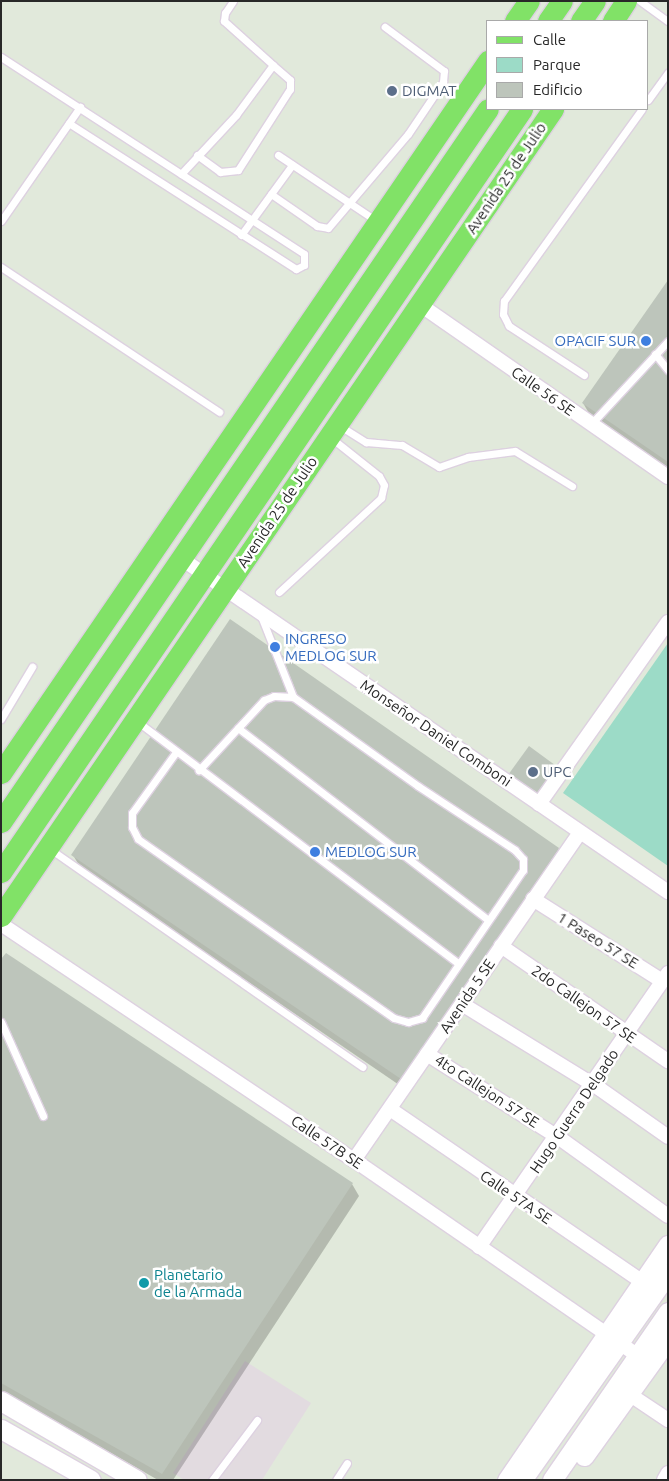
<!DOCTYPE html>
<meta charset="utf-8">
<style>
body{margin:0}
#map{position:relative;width:669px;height:1481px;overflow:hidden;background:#e1e9db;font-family:Ubuntu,sans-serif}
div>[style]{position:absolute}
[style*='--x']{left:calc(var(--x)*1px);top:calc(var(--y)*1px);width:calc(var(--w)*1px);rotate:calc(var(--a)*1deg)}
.industrial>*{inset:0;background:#e2dbe0}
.green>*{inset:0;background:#9cdbc7}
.shadow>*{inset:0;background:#0003}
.building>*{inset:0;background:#bdc5bb}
.roads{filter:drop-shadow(1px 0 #ddd1e0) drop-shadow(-1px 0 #ddd1e0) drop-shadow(0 1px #ddd1e0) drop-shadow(0 -1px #ddd1e0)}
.lane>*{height:7px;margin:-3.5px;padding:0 3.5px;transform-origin:3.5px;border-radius:3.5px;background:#fff}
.street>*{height:14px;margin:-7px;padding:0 7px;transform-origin:7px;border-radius:7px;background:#fff}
.secondary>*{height:19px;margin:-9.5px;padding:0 9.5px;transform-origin:9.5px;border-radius:9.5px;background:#fff}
.primary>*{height:21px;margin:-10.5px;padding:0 10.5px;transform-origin:10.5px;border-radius:10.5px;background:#81e267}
.dots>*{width:14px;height:14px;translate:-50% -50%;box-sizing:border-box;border:2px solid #fff;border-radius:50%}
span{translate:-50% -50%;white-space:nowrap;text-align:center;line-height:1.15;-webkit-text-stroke:5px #fff;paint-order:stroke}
.service-label{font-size:15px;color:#4e5e75}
.left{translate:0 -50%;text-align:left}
.street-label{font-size:15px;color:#282828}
.shop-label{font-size:15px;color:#366cbe}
.right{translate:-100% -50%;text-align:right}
.culture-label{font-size:15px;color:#0d838f}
.frame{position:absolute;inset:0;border:2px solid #282828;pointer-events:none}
.legend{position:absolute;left:486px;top:20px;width:162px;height:90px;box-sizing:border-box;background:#fff;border:1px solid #a9a9a9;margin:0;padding:6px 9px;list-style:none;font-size:15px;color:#282828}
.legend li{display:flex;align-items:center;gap:10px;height:25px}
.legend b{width:25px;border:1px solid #a9a9a9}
</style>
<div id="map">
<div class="industrial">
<div style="clip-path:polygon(245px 1361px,311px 1403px,262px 1480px,184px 1480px,173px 1473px)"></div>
</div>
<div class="green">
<div style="clip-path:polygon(668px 643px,668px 866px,563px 793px)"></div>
</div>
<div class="shadow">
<div style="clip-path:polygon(668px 282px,668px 469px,590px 415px,583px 403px)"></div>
<div style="clip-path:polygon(231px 621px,559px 849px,566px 862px,408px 1091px,80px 867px,73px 855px)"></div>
<div style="clip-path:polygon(1px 961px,352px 1184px,359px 1196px,173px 1480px,158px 1480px,1px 1390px)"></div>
</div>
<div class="building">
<div style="clip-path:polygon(668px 280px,668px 462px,582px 403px)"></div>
<div style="clip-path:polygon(230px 619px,559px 848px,401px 1079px,71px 855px)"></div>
<div style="clip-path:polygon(529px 746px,559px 768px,537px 797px,508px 775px)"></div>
<div style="clip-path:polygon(6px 953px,353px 1183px,162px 1474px,1px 1383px,1px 959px)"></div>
</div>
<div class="roads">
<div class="lane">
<div style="--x:640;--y:1;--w:34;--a:36"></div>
<div style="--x:1;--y:57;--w:361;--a:33"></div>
<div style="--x:304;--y:254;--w:11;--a:90"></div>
<div style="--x:304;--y:265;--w:9;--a:153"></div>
<div style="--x:296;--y:269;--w:270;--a:-147.3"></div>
<div style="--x:648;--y:100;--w:34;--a:-54"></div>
<div style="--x:197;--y:155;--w:29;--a:36"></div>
<div style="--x:220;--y:172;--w:18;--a:-6"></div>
<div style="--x:238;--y:170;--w:96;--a:-57.3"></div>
<div style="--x:290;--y:89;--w:9;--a:-90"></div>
<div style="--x:290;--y:80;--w:23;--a:-139"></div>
<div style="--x:278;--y:155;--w:117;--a:33.8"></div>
<div style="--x:181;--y:174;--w:81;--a:-47"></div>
<div style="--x:236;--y:115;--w:62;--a:-53.5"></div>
<div style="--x:273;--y:65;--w:66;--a:-138.1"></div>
<div style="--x:224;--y:21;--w:8;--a:-83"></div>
<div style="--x:225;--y:13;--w:14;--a:-56"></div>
<div style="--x:271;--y:194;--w:56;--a:34.8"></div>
<div style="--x:317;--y:226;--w:11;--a:10"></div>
<div style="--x:328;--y:228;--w:123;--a:-49.6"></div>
<div style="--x:408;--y:134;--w:63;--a:-56.1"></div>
<div style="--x:443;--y:82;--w:11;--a:-85"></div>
<div style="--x:444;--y:71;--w:74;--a:-143.3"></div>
<div style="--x:1;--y:221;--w:139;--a:-55.3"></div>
<div style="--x:241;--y:235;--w:87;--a:-53.9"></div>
<div style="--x:1;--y:267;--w:262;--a:33.6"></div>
<div style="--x:655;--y:354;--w:21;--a:51"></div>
<div style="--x:584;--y:375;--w:90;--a:-146.8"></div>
<div style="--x:509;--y:326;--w:13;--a:-117"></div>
<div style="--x:503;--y:314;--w:13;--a:-86"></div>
<div style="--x:504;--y:301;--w:236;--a:-54.3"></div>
<div style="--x:591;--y:424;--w:113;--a:-47.1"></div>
<div style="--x:340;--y:426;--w:31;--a:32"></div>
<div style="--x:366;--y:442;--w:36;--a:5"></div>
<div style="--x:402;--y:445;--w:43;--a:30.7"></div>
<div style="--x:439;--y:467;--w:31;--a:-19"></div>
<div style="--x:468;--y:457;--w:47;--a:-7.3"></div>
<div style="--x:515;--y:451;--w:67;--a:31.6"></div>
<div style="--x:279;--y:592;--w:139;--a:-42.7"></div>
<div style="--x:381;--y:498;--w:13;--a:-77"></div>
<div style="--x:384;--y:485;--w:10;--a:-119"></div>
<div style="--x:379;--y:476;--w:61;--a:-141.6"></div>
<div style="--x:261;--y:616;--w:87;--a:68.4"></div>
<div style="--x:1;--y:719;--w:61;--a:-59.2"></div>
<div style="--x:138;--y:722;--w:399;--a:37"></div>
<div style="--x:238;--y:728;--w:315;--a:37.5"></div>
<div style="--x:176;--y:752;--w:75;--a:125.8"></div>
<div style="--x:132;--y:813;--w:14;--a:90"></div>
<div style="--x:132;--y:827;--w:13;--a:63"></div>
<div style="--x:138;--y:839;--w:312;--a:35"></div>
<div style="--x:394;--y:1018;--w:15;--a:16"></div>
<div style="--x:408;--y:1022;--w:15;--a:-16"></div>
<div style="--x:422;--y:1018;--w:179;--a:-55.7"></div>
<div style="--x:523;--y:870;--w:11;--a:-90"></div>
<div style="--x:523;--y:859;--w:12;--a:-132"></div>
<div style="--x:515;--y:850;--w:116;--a:-146.6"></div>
<div style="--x:418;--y:786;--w:153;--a:-144.5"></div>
<div style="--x:293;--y:697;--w:19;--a:-177"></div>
<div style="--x:274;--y:696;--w:11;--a:158"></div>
<div style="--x:264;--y:700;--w:96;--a:132.9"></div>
<div style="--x:50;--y:849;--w:381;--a:34.9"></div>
<div style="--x:1;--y:1022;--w:103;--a:65.9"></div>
<div style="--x:212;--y:1480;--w:75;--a:-53.1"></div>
<div style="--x:336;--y:1480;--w:20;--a:-57"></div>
</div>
<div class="street">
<div style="--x:419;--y:304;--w:303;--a:34.8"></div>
<div style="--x:179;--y:557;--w:593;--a:34.41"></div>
<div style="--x:539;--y:804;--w:223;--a:-54.7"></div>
<div style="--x:533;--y:899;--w:153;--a:32.4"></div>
<div style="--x:1;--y:924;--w:425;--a:33.8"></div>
<div style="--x:354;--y:1160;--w:352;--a:34.6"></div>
<div style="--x:501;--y:946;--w:203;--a:34.6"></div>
<div style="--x:462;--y:1004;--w:162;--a:31.6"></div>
<div style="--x:600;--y:1089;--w:83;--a:35.2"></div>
<div style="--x:427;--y:1054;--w:155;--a:32.4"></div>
<div style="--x:558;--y:1137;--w:135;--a:35.7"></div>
<div style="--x:390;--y:1109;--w:306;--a:34.4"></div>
<div style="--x:354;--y:1160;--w:398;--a:-55.4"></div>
<div style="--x:479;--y:1247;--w:333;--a:-55.4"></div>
<div style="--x:629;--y:1394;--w:47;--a:33.7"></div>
<div style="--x:664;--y:1480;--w:8;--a:-60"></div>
</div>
<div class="secondary">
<div style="--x:1;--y:1401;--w:157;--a:30.2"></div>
<div style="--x:1;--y:1429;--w:103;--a:29.5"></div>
<div style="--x:584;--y:1456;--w:144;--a:-54.3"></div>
<div style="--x:507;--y:1480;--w:285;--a:-55.6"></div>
<div style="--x:522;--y:1480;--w:253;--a:-54.8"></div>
<div style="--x:552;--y:1480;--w:204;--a:-55.4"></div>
</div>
<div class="primary">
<div style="--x:515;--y:21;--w:24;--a:-55"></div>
<div style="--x:548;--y:21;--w:24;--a:-55"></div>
<div style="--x:581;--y:21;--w:24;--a:-55"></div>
<div style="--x:613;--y:21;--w:24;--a:-57"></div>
<div style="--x:1;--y:773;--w:863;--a:-55.63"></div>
<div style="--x:1;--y:822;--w:863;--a:-55.67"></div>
<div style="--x:1;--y:872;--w:924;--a:-55.67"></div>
<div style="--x:1;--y:916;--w:978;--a:-55.63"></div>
</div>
</div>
<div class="dots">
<div style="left:392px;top:91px;background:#5c6f8a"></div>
<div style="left:646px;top:341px;background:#3f7fe0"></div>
<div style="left:275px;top:647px;background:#3f7fe0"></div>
<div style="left:533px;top:772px;background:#5c6f8a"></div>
<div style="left:315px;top:852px;background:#3f7fe0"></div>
<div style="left:144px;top:1283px;background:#0f9aa8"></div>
</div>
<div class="service-label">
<span class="left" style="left:402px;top:91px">DIGMAT</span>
<span class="left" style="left:543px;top:772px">UPC</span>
</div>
<div class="street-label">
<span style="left:506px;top:178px;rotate:-56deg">Avenida 25 de Julio</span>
<span style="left:543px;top:391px;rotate:35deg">Calle 56 SE</span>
<span style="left:277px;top:512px;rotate:-56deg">Avenida 25 de Julio</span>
<span style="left:436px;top:733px;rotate:34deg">Monseñor Daniel Comboni</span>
<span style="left:598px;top:940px;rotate:32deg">1 Paseo 57 SE</span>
<span style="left:467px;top:996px;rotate:-56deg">Avenida 5 SE</span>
<span style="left:584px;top:1004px;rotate:35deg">2do Callejon 57 SE</span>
<span style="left:487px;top:1091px;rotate:33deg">4to Callejon 57 SE</span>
<span style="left:574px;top:1111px;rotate:-56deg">Hugo Guerra Delgado</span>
<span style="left:327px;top:1142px;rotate:34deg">Calle 57B SE</span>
<span style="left:516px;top:1197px;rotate:34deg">Calle 57A SE</span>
</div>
<div class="shop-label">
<span class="right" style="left:636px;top:341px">OPACIF SUR</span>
<span class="left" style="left:285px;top:647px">INGRESO<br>MEDLOG SUR</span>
<span class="left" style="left:325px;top:852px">MEDLOG SUR</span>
</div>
<div class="culture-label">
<span class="left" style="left:154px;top:1283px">Planetario<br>de la Armada</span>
</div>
<div class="frame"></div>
<ul class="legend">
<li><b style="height:6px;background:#81e267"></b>Calle</li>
<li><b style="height:14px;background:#9cdbc7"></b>Parque</li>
<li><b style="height:14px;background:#bdc5bb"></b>Edificio</li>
</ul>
</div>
